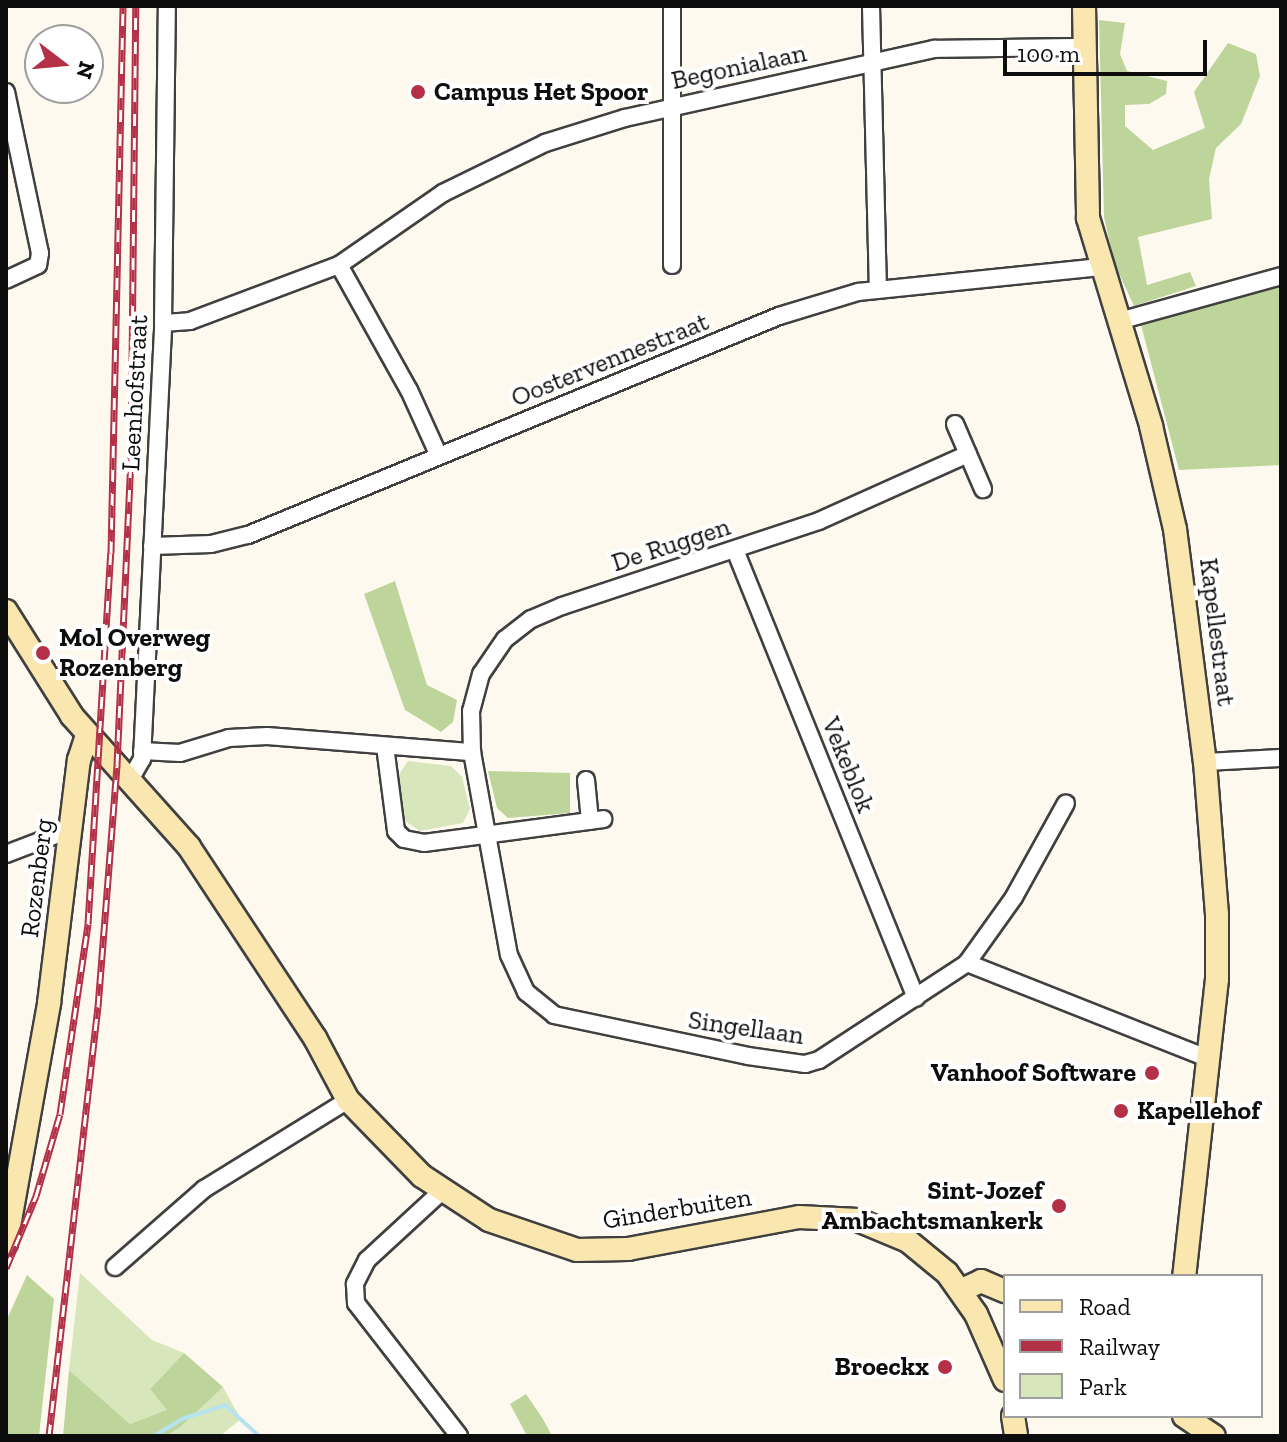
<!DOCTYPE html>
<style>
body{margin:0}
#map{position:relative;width:1287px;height:1442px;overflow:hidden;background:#fef9ef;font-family:"Zilla Slab",serif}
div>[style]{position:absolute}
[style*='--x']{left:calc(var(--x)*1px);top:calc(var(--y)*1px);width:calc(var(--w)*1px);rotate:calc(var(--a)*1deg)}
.green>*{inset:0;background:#d7e6bb}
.forest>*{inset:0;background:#bdd59b}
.stream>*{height:4px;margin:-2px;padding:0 2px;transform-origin:2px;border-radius:2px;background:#b7e3f1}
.roads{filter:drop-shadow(2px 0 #404040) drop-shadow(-2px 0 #404040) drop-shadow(0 2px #404040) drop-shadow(0 -2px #404040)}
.street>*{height:16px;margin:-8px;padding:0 8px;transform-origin:8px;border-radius:8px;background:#fff}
.secondary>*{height:22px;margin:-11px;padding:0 11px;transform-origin:11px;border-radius:11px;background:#f9e7af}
.rail>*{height:7px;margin-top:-3.5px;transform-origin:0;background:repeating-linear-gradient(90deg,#fff 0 12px,#b33047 0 24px);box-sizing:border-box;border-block:2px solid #b33047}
.dots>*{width:22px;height:22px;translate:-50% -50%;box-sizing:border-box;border:4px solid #fff;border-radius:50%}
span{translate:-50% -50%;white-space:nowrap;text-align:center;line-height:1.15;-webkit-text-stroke:8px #fff;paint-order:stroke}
.street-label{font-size:26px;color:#0d0d0d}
.poi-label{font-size:26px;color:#0d0d0d;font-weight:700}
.left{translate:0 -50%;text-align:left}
.right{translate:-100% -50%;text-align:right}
.frame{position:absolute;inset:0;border:8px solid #0d0d0d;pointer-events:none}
.legend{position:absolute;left:1003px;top:1274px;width:260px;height:144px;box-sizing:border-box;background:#fff;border:2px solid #9e9e9e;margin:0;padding:10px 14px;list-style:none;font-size:24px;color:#0d0d0d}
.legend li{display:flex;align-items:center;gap:16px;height:40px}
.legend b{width:40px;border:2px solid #9e9e9e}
.north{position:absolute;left:24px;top:24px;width:80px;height:80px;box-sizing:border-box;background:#fff;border:2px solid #9e9e9e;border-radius:50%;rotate:106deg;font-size:22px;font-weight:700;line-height:32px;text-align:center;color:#0d0d0d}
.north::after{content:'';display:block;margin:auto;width:28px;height:36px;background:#b33047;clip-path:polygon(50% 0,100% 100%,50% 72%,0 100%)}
.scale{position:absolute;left:1003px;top:40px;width:204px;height:36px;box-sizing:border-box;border:4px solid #0d0d0d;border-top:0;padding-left:10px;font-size:24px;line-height:28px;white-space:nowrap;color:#0d0d0d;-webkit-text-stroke:6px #fff;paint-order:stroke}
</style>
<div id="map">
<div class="green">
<div style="clip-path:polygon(408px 761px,451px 766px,462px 777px,470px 809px,463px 823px,420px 831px,405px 821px,398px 776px)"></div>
<div style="clip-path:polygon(80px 1273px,152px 1340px,184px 1353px,150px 1389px,168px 1410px,130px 1424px,69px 1370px)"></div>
<div style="clip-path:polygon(223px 1387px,241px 1419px,220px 1436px,166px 1436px)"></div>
</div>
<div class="forest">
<div style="clip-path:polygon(1099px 20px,1125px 23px,1120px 54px,1127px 71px,1167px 81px,1166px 94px,1149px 104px,1125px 105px,1125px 126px,1153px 150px,1205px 128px,1194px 92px,1228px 43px,1256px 54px,1260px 76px,1241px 124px,1216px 148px,1209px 179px,1212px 219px,1138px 237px,1147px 285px,1190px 272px,1196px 286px,1134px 306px,1115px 265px,1104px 217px)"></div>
<div style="clip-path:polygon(1281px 285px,1281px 465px,1179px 470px,1141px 325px)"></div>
<div style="clip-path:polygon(395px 581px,427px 685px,457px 700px,453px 722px,441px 732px,405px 710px,364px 594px)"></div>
<div style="clip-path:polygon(488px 771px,570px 773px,570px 813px,508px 818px,497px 808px)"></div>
<div style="clip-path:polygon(27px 1275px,54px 1299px,39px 1436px,6px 1436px,6px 1321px)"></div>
<div style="clip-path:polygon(184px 1353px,223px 1387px,180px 1427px,166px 1436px,63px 1436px,69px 1370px,130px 1424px,167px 1410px,150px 1389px)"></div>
<div style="clip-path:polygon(526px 1394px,543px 1419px,552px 1436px,527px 1436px,510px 1404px)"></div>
</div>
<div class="stream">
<div style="--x:154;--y:1436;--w:33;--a:-31"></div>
<div style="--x:182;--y:1419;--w:45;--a:-18"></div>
<div style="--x:225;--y:1405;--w:46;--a:42.4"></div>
</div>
<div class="roads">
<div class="street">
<div style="--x:672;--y:6;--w:259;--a:90"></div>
<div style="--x:871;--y:6;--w:283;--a:88.6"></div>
<div style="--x:6;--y:92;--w:165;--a:78.1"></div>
<div style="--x:40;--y:253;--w:12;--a:99"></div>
<div style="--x:38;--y:265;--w:35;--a:155"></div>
<div style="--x:339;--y:265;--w:143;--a:60.8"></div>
<div style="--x:409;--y:390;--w:72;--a:65.6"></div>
<div style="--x:1119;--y:321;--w:168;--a:-15.5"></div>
<div style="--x:163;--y:323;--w:27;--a:-4"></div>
<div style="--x:190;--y:321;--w:159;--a:-20.6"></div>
<div style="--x:339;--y:265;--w:126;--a:-34.7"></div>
<div style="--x:443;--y:193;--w:114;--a:-26.1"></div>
<div style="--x:545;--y:143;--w:84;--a:-17.4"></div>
<div style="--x:625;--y:118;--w:317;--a:-12.6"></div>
<div style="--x:934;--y:49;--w:151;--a:-0.8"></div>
<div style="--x:955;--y:424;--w:71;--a:66.7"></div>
<div style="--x:968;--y:454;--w:163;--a:155.8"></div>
<div style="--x:819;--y:521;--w:271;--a:161.7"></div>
<div style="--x:562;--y:606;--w:34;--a:157"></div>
<div style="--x:531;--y:619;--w:33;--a:142"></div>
<div style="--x:505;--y:639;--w:42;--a:124.4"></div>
<div style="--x:481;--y:674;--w:38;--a:105"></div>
<div style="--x:471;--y:711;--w:41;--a:88.6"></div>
<div style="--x:472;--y:752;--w:206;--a:79.7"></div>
<div style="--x:509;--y:955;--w:41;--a:65.3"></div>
<div style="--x:526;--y:992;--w:36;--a:39"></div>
<div style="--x:554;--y:1015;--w:198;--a:11.9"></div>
<div style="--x:748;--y:1056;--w:58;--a:8"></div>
<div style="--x:805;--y:1064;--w:15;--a:-16"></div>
<div style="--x:819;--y:1060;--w:177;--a:-33.2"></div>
<div style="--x:967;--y:963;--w:81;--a:-54.5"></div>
<div style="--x:1014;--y:897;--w:107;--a:-61"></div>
<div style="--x:152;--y:546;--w:59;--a:-1.9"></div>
<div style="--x:211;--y:544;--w:38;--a:-14"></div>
<div style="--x:248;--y:535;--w:574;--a:-22.41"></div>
<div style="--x:779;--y:316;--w:83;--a:-16.9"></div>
<div style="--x:858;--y:292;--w:244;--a:-5.9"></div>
<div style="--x:735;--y:550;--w:483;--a:68"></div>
<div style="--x:385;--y:746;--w:86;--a:82.6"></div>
<div style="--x:396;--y:831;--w:11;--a:45"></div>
<div style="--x:404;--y:839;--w:20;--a:11"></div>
<div style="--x:424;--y:843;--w:181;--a:-7.6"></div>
<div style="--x:142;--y:751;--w:38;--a:3"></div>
<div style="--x:180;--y:753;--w:51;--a:-17"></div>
<div style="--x:229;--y:738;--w:38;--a:-3"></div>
<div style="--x:267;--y:736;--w:206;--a:4.5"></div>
<div style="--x:1205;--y:762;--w:76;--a:-3"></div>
<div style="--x:131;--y:778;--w:22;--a:-60"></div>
<div style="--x:142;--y:759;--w:437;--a:-87.2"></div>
<div style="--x:163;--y:323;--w:317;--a:-89.3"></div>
<div style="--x:586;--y:780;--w:41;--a:84.4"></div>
<div style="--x:6;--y:854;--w:70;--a:-21"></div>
<div style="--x:967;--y:963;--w:260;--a:21.6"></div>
<div style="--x:442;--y:1191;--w:102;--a:137.4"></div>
<div style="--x:367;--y:1260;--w:27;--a:117"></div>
<div style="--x:355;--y:1284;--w:19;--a:87"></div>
<div style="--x:356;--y:1303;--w:168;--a:52.2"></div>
<div style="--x:115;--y:1267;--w:118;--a:-41.2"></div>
<div style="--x:204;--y:1189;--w:169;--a:-31.7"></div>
</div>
<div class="secondary">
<div style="--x:1084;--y:6;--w:212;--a:88.9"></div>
<div style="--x:1088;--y:218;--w:217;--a:73.1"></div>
<div style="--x:1151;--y:426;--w:106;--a:76.9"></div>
<div style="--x:1175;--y:529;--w:235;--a:82.7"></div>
<div style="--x:1205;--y:762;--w:153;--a:85.5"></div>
<div style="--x:1217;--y:915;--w:64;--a:90"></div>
<div style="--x:1217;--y:979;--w:299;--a:96.3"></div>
<div style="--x:6;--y:611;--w:124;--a:57.8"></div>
<div style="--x:72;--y:716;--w:176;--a:48.2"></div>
<div style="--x:189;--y:847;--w:229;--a:56.6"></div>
<div style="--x:315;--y:1038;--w:70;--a:62"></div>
<div style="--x:348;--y:1100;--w:106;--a:45.8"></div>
<div style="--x:422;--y:1176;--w:80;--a:33.3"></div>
<div style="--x:489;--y:1220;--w:93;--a:18.8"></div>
<div style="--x:577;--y:1250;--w:51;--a:-1.1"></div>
<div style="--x:628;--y:1249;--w:174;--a:-10.6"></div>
<div style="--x:799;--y:1217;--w:59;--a:2.9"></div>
<div style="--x:858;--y:1220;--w:54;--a:22.8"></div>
<div style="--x:908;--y:1241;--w:50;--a:39.4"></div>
<div style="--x:947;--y:1273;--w:50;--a:54.7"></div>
<div style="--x:976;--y:1314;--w:72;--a:66.3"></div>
<div style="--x:6;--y:1243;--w:244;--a:-79.8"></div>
<div style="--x:49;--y:1003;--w:245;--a:-83"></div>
<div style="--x:79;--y:760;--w:26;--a:-72"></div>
<div style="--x:962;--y:1290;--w:21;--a:-25"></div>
<div style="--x:981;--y:1281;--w:26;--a:23"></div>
<div style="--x:1013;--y:1416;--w:20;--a:81"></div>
<div style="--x:1184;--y:1416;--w:36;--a:34"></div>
</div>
</div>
<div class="rail">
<div style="--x:6;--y:1268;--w:78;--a:-67.4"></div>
<div style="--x:36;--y:1196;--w:85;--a:-73.7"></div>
<div style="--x:60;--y:1114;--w:192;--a:-81.6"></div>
<div style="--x:88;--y:924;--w:372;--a:-86.5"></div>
<div style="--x:111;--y:553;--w:547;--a:-88.74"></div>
<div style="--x:49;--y:1436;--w:432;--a:-83.5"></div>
<div style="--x:98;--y:1007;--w:243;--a:-85.5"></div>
<div style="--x:117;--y:765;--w:304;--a:-87.4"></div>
<div style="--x:131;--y:461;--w:455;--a:-89.4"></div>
</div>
<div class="dots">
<div style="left:418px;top:92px;background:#b33047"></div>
<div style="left:43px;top:653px;background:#b33047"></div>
<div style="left:1152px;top:1073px;background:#b33047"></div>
<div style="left:1121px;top:1111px;background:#b33047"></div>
<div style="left:1059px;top:1206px;background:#b33047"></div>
<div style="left:945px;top:1367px;background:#b33047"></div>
</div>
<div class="street-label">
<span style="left:739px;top:67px;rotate:-12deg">Begonialaan</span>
<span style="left:610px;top:360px;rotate:-22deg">Oostervennestraat</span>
<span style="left:135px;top:393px;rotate:-87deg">Leenhofstraat</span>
<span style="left:671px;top:545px;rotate:-18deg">De Ruggen</span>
<span style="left:1217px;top:632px;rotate:83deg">Kapellestraat</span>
<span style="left:848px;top:765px;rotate:68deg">Vekeblok</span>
<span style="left:37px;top:878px;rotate:-83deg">Rozenberg</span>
<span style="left:746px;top:1028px;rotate:8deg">Singellaan</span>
<span style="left:677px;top:1209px;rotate:-9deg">Ginderbuiten</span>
</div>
<div class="poi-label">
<span class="left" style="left:434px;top:92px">Campus Het Spoor</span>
<span class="left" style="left:59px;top:653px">Mol Overweg<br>Rozenberg</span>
<span class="right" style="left:1136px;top:1073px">Vanhoof Software</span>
<span class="left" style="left:1137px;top:1111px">Kapellehof</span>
<span class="right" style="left:1043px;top:1206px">Sint-Jozef<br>Ambachtsmankerk</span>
<span class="right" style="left:929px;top:1367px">Broeckx</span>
</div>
<div class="frame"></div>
<ul class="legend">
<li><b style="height:10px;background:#f9e7af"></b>Road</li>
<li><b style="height:10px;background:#b33047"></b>Railway</li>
<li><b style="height:22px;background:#d7e6bb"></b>Park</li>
</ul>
<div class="north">N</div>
<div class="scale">100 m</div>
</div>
